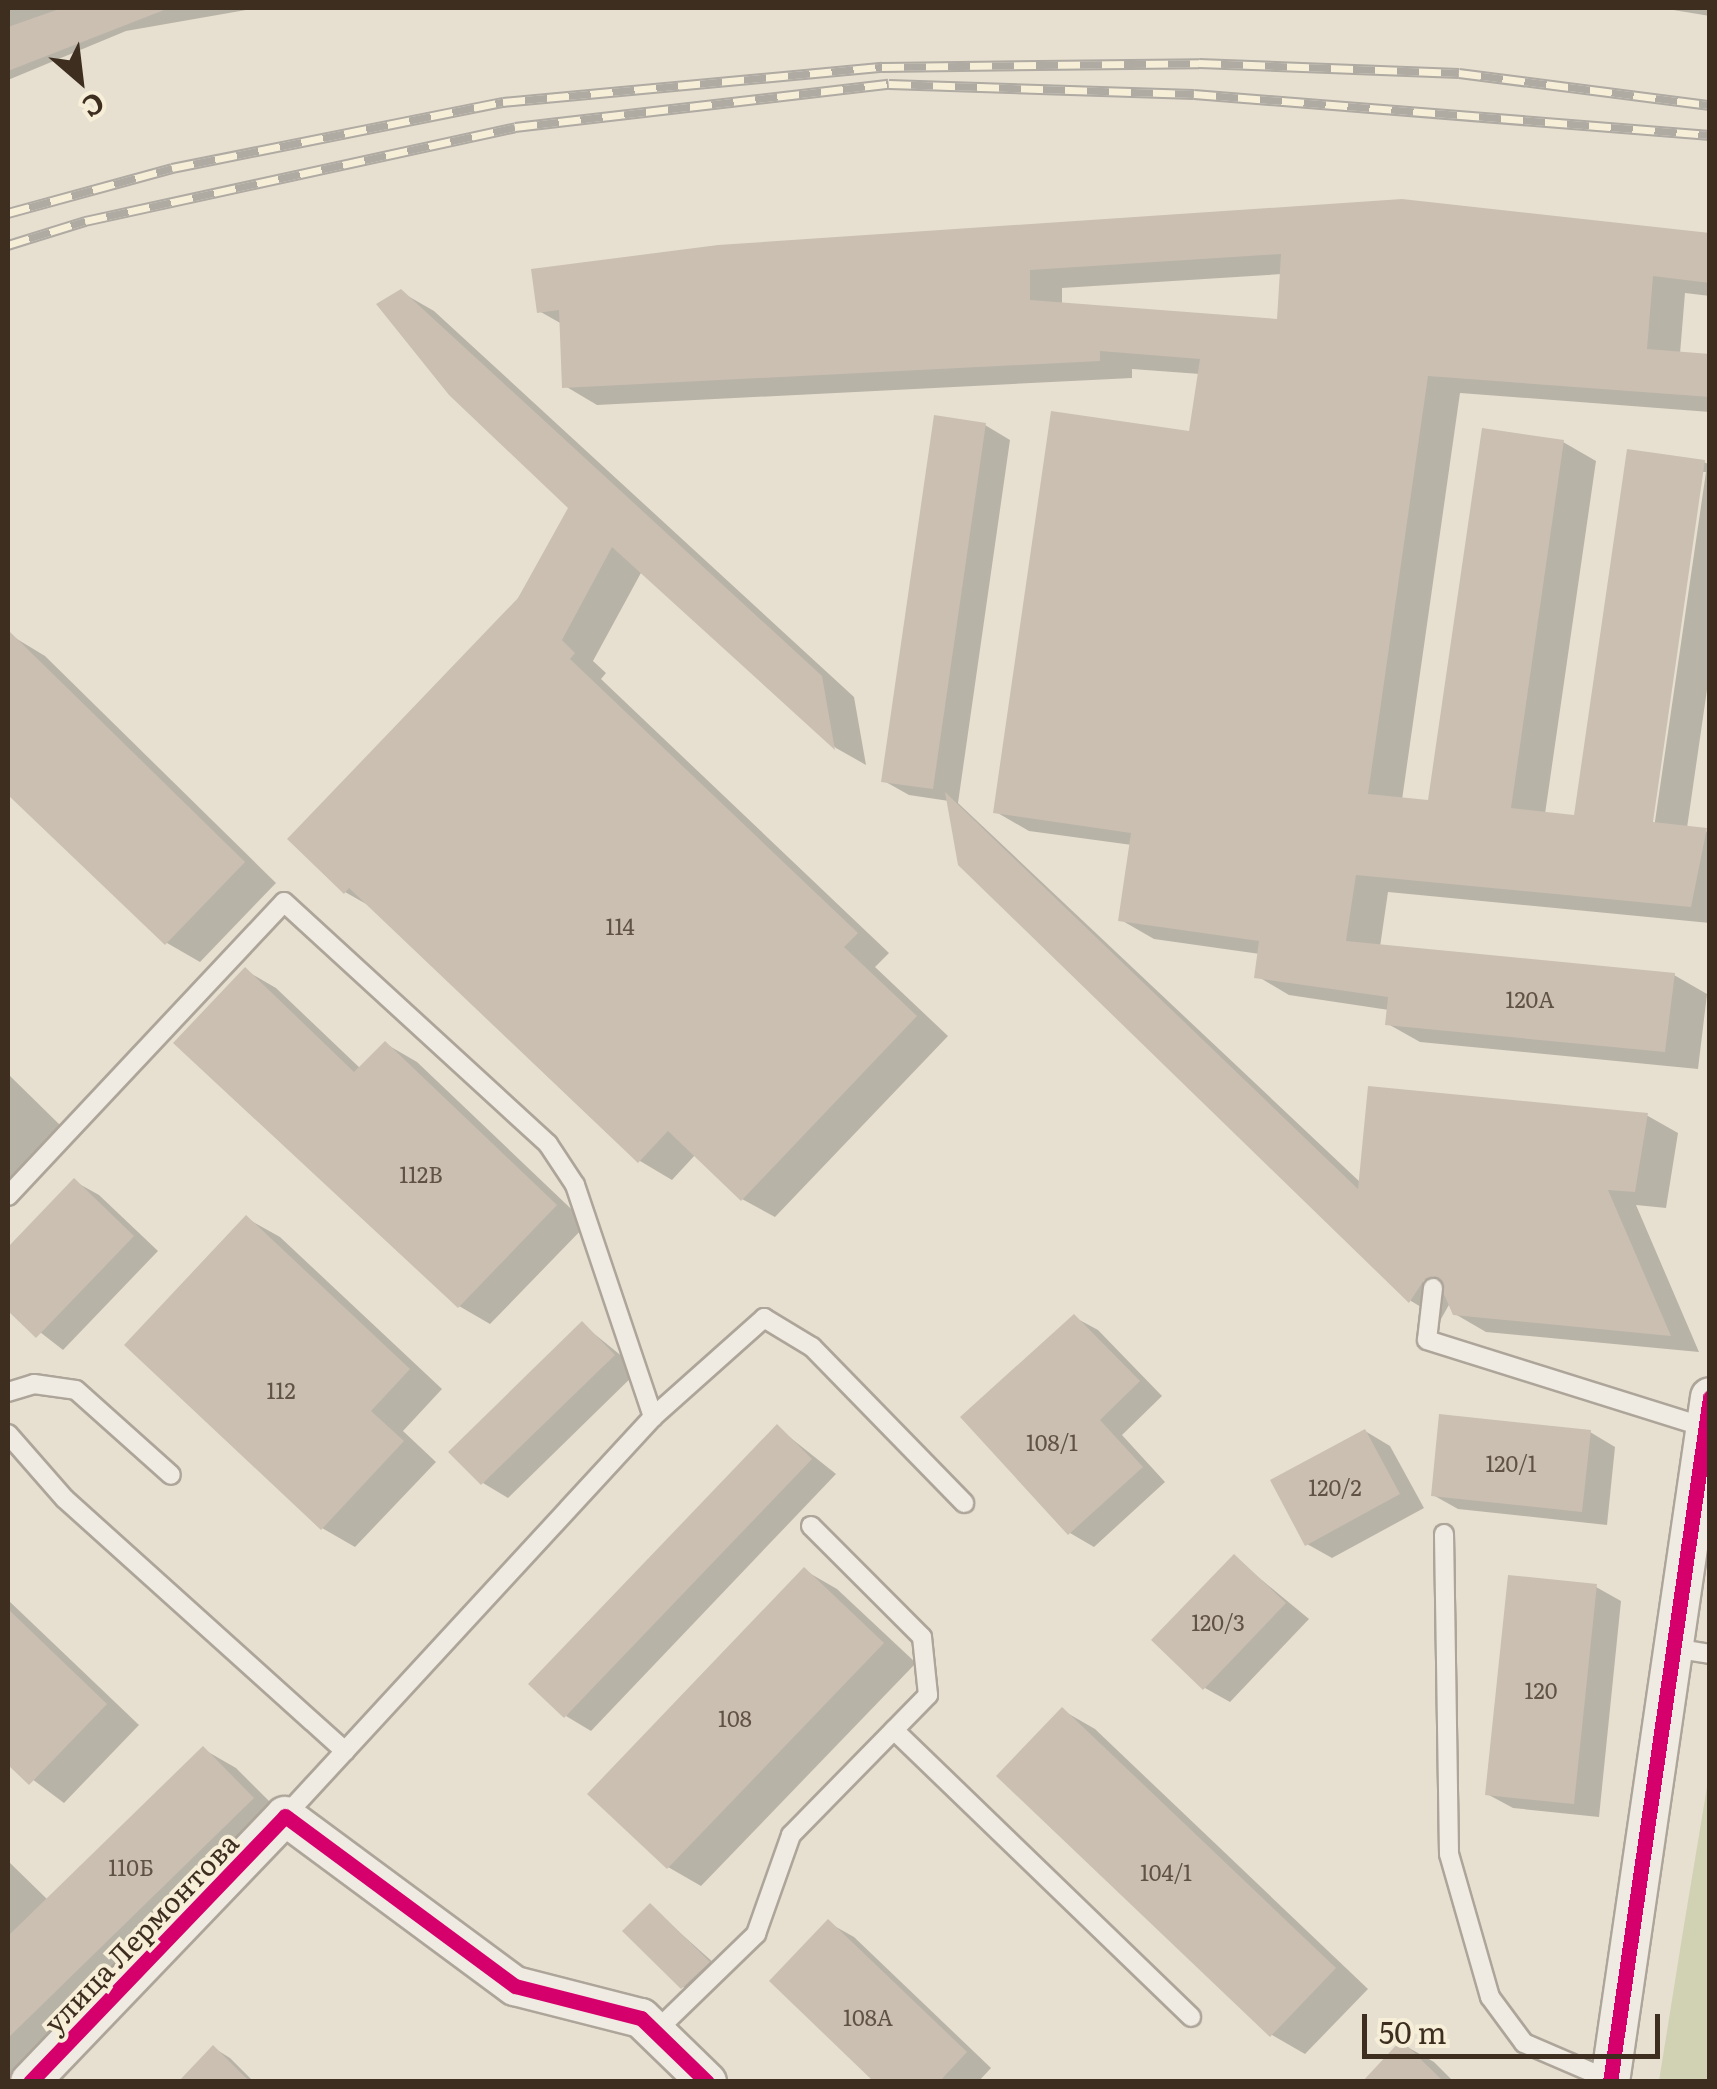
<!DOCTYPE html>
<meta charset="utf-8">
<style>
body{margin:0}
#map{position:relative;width:1717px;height:2089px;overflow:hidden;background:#e7e0d1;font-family:Literata,serif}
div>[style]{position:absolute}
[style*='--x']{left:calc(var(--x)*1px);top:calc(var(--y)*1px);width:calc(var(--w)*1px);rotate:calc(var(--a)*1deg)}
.cemetery>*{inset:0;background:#d1d1b3}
.shadow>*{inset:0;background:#0003}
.building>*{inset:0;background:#cbbfb2}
.roads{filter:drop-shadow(2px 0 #ada599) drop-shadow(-2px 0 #ada599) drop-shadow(0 2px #ada599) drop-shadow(0 -2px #ada599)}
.lane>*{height:18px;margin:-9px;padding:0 9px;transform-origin:9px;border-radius:9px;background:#efebe3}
.street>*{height:38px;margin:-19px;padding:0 19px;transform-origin:19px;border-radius:19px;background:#efebe3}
.rail>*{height:11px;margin-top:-5.5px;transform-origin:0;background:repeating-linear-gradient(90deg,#f7eed8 0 22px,#afaaa2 0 44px);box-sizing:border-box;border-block:2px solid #afaaa2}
.cycleway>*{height:15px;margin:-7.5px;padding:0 7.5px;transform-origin:7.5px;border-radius:7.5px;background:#d6006c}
span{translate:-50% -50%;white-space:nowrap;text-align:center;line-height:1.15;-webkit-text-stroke:8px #f7eed8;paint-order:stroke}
.number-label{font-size:22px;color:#605244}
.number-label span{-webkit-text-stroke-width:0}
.street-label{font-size:28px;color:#3d2e20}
.frame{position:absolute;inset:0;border:10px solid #3d2e20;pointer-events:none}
.north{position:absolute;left:30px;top:30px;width:100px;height:100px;-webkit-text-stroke:8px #f7eed8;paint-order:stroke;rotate:152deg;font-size:28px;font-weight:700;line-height:40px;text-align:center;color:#3d2e20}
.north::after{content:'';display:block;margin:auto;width:35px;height:45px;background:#3d2e20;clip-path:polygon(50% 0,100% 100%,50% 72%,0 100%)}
.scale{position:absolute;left:1362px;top:2014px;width:298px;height:45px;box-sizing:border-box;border:5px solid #3d2e20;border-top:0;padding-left:12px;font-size:30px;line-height:35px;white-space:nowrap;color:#3d2e20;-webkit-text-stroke:8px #f7eed8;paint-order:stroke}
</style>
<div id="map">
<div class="cemetery">
<div style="clip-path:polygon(1709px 1775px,1709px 2081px,1659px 2081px,1684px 1925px)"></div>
</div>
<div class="shadow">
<div style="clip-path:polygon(8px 8px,258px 8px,126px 31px,8px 80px)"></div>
<div style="clip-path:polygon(1661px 8px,1710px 8px,1710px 16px)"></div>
<div style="clip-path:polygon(evenodd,1710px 237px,1710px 296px,1685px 293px,1680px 354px,1710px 356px,1710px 412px,1460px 393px,1402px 800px,1430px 803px,1563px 442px,1596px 461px,1545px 814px,1576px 817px,1704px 462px,1710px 465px,1710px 669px,1687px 828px,1710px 832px,1710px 923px,1388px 892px,1380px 947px,1674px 975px,1707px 994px,1698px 1069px,1420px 1042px,1388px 1024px,1389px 1010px,1289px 995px,1257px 976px,1260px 954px,1154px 939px,1121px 920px,1132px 845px,1029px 831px,996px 812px,1191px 434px,1200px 374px,1132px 369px,1132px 378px,597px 405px,565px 386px,562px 324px,539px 311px,534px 271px,1710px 237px,1282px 274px,1279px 322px,1062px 305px,1062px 288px,1282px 274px,1710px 237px,1701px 472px,1706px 472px,1653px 835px,1648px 834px,1701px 472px)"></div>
<div style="clip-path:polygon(401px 292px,434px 311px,854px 697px,866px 765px,836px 748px,642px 571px,593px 661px,606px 673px,601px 679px,889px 953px,875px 967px,948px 1036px,775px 1217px,742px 1199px,696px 1154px,672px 1180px,640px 1161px,375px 909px,345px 892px,572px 507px)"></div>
<div style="clip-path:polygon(evenodd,985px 425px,1010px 440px,958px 803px,1361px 1183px,1371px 1089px,1648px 1116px,1678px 1133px,1666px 1208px,1636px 1205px,1699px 1352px,1486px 1332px,1455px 1314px,1450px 1303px,1441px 1319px,1411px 1301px,960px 863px,949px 801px,909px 795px,884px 781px,985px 425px,1414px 1271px,1445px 1289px,1445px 1295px,1412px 1276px,1414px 1271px)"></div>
<div style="clip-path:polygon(12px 636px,45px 656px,276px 883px,200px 962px,167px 943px,8px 786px)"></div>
<div style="clip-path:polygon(245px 970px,276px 988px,361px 1069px,386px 1044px,417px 1062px,587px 1224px,490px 1324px,459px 1306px)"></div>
<div style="clip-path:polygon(8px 1074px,60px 1125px,8px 1180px)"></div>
<div style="clip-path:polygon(74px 1181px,99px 1195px,158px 1251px,63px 1350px,8px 1307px,8px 1251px)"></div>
<div style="clip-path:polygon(246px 1218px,280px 1237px,442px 1389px,403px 1431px,436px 1462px,355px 1547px,322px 1528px)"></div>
<div style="clip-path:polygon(1074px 1317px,1098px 1330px,1162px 1396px,1122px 1435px,1165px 1482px,1094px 1547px,1070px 1533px)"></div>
<div style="clip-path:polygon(582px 1324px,639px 1370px,508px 1498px,483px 1483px)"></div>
<div style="clip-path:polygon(777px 1427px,836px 1474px,591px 1731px,566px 1716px)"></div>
<div style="clip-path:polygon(1365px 1431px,1390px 1446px,1424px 1508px,1332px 1558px,1307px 1544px)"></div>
<div style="clip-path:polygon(1590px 1432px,1615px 1447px,1607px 1525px,1458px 1509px,1433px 1495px)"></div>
<div style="clip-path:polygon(1234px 1557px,1309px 1619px,1230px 1702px,1205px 1688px)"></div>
<div style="clip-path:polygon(804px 1570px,837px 1589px,916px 1663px,701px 1886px,668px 1867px)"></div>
<div style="clip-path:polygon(1596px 1587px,1621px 1601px,1599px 1817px,1513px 1808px,1487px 1794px)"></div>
<div style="clip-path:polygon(8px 1600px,139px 1725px,64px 1803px,8px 1761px)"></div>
<div style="clip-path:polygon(1062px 1710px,1095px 1729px,1368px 1989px,1305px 2054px,1272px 2035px,1000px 1776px)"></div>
<div style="clip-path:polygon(203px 1749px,236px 1768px,286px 1818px,15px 2082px,8px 2082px,8px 1861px,48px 1900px)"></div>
<div style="clip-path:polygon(650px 1906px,724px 1972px,699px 1997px,683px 1987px)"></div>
<div style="clip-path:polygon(829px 1923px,854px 1937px,991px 2068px,978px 2082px,877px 2082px)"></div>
<div style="clip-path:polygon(1402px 2044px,1434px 2062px,1454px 2082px,1366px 2082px)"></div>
<div style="clip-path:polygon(214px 2048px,230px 2058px,254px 2082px,182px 2082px)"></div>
</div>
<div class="building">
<div style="clip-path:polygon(62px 8px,163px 8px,164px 10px,8px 71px,8px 27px)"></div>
<div style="clip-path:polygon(evenodd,1402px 199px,1710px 233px,1710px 283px,1653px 276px,1647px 349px,1710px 354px,1710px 397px,1428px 376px,1368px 794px,1428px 800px,1482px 428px,1564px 440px,1511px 808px,1574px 815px,1627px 449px,1705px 460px,1653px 822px,1707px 828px,1691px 907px,1356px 875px,1346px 941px,1675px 973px,1665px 1052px,1385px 1025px,1388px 997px,1254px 978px,1259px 941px,1118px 921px,1131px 833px,993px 813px,1051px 411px,1189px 431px,1200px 359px,1100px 351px,1100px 361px,562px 388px,559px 310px,537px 313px,531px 269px,718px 245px,1402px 199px,1281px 254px,1277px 319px,1030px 300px,1030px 270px,1281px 254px)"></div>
<div style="clip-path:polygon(401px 289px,822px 676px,835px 750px,612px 547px,562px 640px,575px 653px,570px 659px,858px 933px,844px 947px,917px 1016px,741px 1201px,668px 1131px,638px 1163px,349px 888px,344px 894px,287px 839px,518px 598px,568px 508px,449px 395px,376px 304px)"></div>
<div style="clip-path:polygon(934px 415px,986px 423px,933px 789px,881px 782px)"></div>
<div style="clip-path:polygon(8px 630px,245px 862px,165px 945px,8px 795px)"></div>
<div style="clip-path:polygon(945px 792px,1358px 1189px,1368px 1086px,1648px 1113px,1635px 1192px,1608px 1190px,1671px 1336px,1453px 1315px,1436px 1276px,1424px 1280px,1409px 1303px,958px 865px)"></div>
<div style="clip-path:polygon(245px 967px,354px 1072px,385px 1041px,557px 1205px,458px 1308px,173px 1043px)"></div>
<div style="clip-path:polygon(74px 1178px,134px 1236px,36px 1338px,8px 1311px,8px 1247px)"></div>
<div style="clip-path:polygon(246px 1215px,410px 1369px,371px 1411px,404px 1441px,321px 1530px,124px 1345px)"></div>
<div style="clip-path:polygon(1074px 1314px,1140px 1381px,1100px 1420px,1143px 1467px,1068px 1535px,960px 1417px)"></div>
<div style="clip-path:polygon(582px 1321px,615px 1355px,481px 1485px,448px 1452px)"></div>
<div style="clip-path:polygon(1439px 1414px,1591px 1430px,1582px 1512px,1431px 1496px)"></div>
<div style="clip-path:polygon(777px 1424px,812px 1459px,564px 1718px,528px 1684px)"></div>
<div style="clip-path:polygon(1365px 1429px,1400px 1494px,1305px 1546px,1270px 1480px)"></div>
<div style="clip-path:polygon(1234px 1554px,1286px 1603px,1203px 1690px,1151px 1640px)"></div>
<div style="clip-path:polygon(804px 1567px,884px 1643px,667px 1869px,587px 1794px)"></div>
<div style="clip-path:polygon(1508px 1575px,1597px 1584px,1574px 1804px,1485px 1795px)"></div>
<div style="clip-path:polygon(8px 1609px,107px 1704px,29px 1785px,8px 1765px)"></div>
<div style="clip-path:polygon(1062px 1707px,1336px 1968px,1270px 2037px,996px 1776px)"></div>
<div style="clip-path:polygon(203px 1746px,254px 1798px,8px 2038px,8px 1936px)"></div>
<div style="clip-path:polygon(650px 1903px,710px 1962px,681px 1989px,622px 1931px)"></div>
<div style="clip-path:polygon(828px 1919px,967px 2052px,939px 2082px,874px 2082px,769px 1981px)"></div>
<div style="clip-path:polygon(1401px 2040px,1444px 2082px,1362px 2082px)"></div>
<div style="clip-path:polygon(213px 2045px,250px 2082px,178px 2082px)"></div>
</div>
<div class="roads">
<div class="lane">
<div style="--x:8;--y:1196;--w:403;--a:-46.8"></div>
<div style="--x:284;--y:902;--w:358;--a:42.5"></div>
<div style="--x:548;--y:1144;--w:49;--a:56.6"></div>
<div style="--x:575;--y:1185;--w:245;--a:71.4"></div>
<div style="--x:1433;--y:1288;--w:52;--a:96.6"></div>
<div style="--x:1427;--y:1340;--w:288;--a:17.4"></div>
<div style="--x:8;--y:1392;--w:27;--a:-17"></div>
<div style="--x:34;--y:1384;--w:42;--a:8.1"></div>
<div style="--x:76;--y:1390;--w:127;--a:41.8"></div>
<div style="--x:8;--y:1434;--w:86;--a:48.8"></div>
<div style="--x:65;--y:1499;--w:377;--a:42"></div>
<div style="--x:1444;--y:1534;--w:320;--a:89.1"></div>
<div style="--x:1449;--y:1854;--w:149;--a:74"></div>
<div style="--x:1490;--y:1997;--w:57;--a:53.5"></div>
<div style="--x:1524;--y:2043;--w:94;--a:23.3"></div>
<div style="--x:1673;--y:1648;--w:37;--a:9"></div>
<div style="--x:894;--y:1730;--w:413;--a:44"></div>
<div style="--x:285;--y:1816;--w:543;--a:-47.31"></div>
<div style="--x:653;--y:1417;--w:149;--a:-41.7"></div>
<div style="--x:764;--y:1318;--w:56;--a:31.1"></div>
<div style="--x:812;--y:1347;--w:218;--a:45.7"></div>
<div style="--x:655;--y:2032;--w:141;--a:-44.1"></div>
<div style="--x:756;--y:1934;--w:105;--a:-70.5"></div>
<div style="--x:791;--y:1835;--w:196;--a:-45.6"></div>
<div style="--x:928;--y:1695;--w:58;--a:-95.9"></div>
<div style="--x:922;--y:1637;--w:157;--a:-135"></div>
</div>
<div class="street">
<div style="--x:30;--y:2082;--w:368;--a:-46.2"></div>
<div style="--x:285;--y:1816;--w:286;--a:36.5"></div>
<div style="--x:515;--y:1986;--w:130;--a:14.3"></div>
<div style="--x:641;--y:2018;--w:92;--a:44.1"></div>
<div style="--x:1610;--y:2082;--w:692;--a:-81.69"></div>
</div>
</div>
<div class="rail">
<div style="--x:8;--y:213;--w:170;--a:-15.3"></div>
<div style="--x:172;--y:168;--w:338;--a:-11.3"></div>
<div style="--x:503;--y:102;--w:381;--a:-5.3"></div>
<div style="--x:882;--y:67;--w:317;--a:-0.7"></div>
<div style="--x:1199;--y:63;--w:260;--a:2.2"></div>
<div style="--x:1459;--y:73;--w:253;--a:7.3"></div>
<div style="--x:8;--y:245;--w:81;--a:-17.3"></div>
<div style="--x:85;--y:221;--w:440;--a:-12.3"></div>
<div style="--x:515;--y:127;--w:376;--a:-6.6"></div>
<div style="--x:889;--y:84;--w:305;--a:1.9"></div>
<div style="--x:1194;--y:94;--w:518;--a:4.54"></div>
</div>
<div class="cycleway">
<div style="--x:30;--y:2082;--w:368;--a:-46.2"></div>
<div style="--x:285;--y:1816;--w:286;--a:36.5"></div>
<div style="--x:515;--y:1986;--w:130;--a:14.3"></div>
<div style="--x:641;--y:2018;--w:92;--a:44.1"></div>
<div style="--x:1610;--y:2082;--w:692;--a:-81.69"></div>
</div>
<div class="number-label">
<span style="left:620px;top:926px">114</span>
<span style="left:1530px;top:999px">120А</span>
<span style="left:421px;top:1174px">112В</span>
<span style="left:281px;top:1390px">112</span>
<span style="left:1052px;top:1442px">108/1</span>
<span style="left:1511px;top:1463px">120/1</span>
<span style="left:1335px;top:1487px">120/2</span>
<span style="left:1218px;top:1622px">120/3</span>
<span style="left:1541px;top:1690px">120</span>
<span style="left:735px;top:1718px">108</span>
<span style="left:131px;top:1867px">110Б</span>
<span style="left:1166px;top:1872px">104/1</span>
<span style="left:868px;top:2017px">108А</span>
</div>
<div class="street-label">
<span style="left:140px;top:1932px;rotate:-46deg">улица Лермонтова</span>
</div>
<div class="frame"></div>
<div class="north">С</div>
<div class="scale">50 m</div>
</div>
